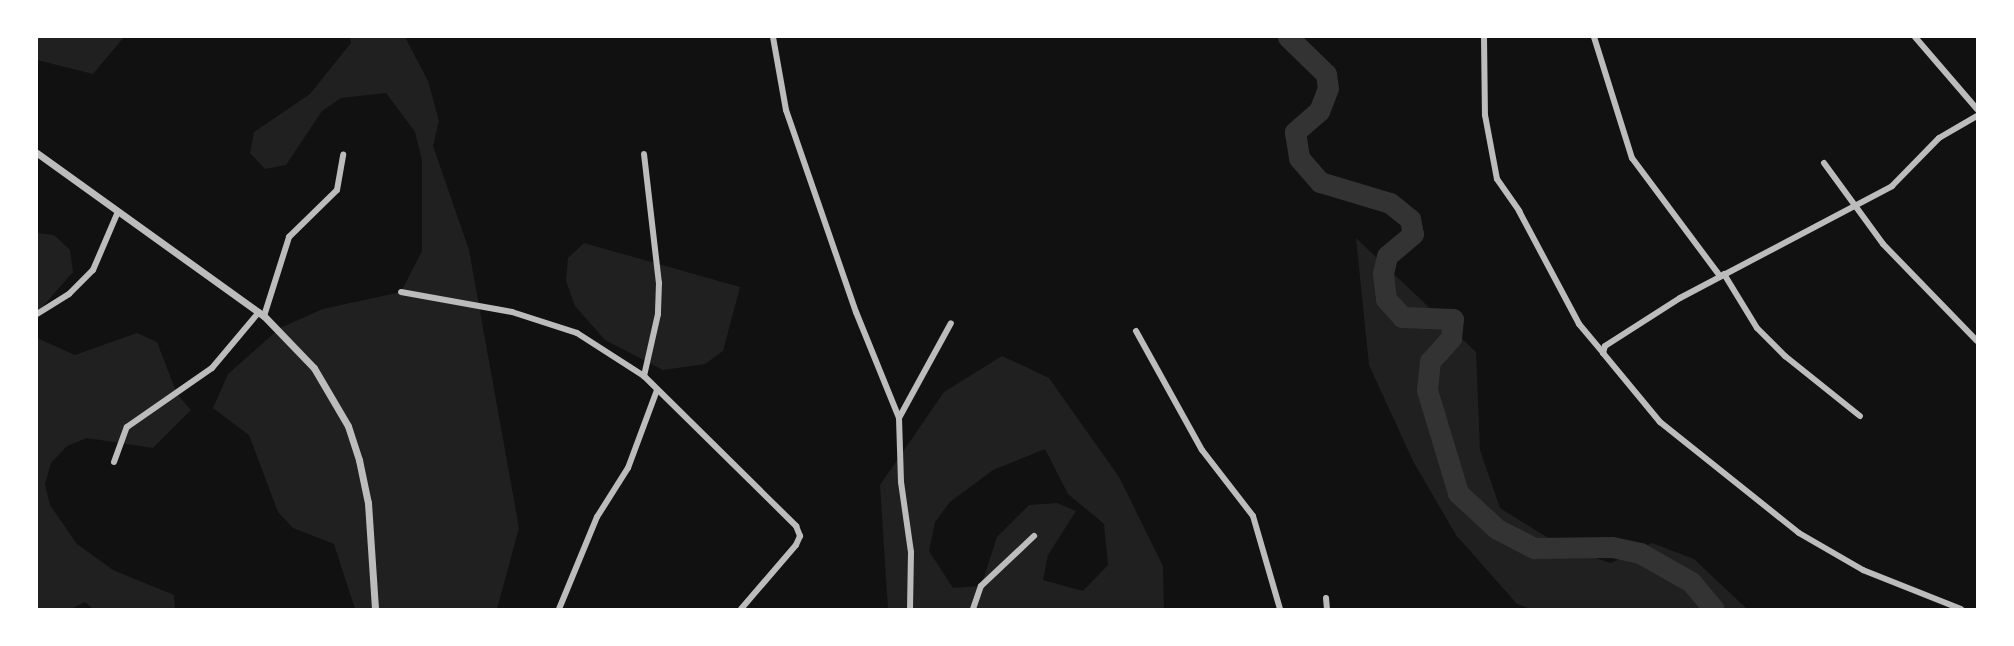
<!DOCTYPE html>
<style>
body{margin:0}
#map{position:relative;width:2014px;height:646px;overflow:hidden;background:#111;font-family:"IBM Plex Serif",serif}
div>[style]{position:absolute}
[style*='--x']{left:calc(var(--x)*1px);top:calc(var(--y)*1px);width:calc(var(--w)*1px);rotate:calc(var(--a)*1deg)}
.green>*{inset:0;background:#202020}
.river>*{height:21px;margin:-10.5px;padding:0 10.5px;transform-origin:10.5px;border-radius:10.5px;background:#333}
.minor>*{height:6px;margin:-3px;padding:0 3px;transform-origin:3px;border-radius:3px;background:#bcbcbc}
.tertiary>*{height:7px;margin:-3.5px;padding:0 3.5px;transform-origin:3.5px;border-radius:3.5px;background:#bcbcbc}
span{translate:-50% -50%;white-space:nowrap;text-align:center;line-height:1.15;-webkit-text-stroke:5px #fff;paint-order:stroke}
.frame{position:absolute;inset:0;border:38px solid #fff;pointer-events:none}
</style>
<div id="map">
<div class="green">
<div style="clip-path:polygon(37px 37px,124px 37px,93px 74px,37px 60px)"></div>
<div style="clip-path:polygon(350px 37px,405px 37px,428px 81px,439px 121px,433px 146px,469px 250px,519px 528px,497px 609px,355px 609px,334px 544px,293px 528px,278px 512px,249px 435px,213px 408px,228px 374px,280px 328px,323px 309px,401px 292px,422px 251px,422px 160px,415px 132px,386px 93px,341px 98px,322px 111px,286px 165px,265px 169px,250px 153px,254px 132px,310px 94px,351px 43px)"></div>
<div style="clip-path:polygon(37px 233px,54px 235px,70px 250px,73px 272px,37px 313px)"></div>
<div style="clip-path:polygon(1356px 238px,1476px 352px,1480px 450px,1500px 508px,1566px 549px,1611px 563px,1652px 543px,1694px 559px,1747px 609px,1531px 609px,1517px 604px,1456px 535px,1413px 461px,1369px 365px)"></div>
<div style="clip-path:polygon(584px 243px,740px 287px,723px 351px,705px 364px,663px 370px,605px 340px,575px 306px,566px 281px,568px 258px)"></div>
<div style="clip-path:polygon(137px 333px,157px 342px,177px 394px,191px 410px,153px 448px,87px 438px,67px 446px,51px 463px,45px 484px,50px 505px,77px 544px,113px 570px,174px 595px,175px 609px,93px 609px,85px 602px,71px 609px,37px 609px,37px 338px,75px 355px)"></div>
<div style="clip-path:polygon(evenodd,1002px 356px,1049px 378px,1119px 477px,1163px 566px,1164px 609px,888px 609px,880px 485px,944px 392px,1002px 356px,1045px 449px,1068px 494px,1104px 524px,1108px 565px,1083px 591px,1043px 580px,1048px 555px,1076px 511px,1057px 503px,1029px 505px,997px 537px,981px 586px,953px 588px,929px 551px,935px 522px,950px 502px,993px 470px,1045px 449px)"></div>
</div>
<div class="river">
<div style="--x:1288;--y:37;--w:53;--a:44.2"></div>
<div style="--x:1326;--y:74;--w:14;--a:82"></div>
<div style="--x:1328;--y:88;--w:25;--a:111"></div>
<div style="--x:1319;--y:111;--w:32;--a:139"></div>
<div style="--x:1295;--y:132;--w:26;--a:81"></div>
<div style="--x:1299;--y:158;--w:32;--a:49"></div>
<div style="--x:1320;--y:182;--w:73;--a:16.7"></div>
<div style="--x:1390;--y:203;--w:26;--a:39"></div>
<div style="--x:1410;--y:219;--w:15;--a:79"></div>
<div style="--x:1413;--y:234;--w:34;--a:140"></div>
<div style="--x:1387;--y:256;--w:18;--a:103"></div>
<div style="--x:1383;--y:274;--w:25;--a:83"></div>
<div style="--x:1386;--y:299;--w:24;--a:48"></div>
<div style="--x:1402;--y:317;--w:51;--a:2.2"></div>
<div style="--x:1453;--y:319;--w:19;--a:96"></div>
<div style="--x:1451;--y:338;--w:31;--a:132"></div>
<div style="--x:1430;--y:361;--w:29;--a:96"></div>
<div style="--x:1427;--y:390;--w:108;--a:73.2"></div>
<div style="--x:1458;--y:493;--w:53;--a:42.7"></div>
<div style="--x:1497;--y:529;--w:42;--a:27.2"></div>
<div style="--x:1534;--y:548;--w:78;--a:-0.7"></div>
<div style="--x:1612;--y:547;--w:29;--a:12"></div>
<div style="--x:1640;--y:553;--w:59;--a:29.6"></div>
<div style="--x:1691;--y:582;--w:35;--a:50"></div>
</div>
<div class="minor">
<div style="--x:773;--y:37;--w:74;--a:79.9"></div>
<div style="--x:786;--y:110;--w:214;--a:70.9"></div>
<div style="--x:856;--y:312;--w:114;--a:67.9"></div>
<div style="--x:899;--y:418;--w:64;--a:88.2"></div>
<div style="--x:901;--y:482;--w:71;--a:81.9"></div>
<div style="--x:911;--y:552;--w:57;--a:91"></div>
<div style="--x:1484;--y:37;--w:78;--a:89.3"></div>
<div style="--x:1485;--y:115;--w:65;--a:79.4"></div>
<div style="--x:1497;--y:179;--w:39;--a:55"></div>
<div style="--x:1519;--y:211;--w:128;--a:62"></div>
<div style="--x:1579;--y:324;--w:38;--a:50"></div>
<div style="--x:1594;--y:37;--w:127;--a:72.6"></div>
<div style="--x:1632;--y:158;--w:147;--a:53.3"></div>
<div style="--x:1915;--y:37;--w:95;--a:49.3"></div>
<div style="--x:644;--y:154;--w:130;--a:83.4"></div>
<div style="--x:659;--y:283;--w:31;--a:92"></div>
<div style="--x:658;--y:314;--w:64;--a:102.7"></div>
<div style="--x:1824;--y:163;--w:100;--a:53.9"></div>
<div style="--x:1883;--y:244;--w:135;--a:45.9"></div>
<div style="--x:1724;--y:274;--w:63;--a:58.6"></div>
<div style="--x:1757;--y:328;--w:40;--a:45"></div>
<div style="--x:1785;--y:356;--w:96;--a:38.7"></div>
<div style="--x:401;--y:292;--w:113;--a:10.2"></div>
<div style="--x:512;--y:312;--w:68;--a:17.9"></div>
<div style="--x:577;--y:333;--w:80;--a:32.7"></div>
<div style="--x:644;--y:376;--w:214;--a:44.6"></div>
<div style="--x:796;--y:526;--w:11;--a:68"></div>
<div style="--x:800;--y:536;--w:10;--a:114"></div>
<div style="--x:796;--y:545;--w:84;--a:130.7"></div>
<div style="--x:37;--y:314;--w:38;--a:-32"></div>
<div style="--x:69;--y:294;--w:34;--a:-45"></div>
<div style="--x:93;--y:270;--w:61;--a:-66.8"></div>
<div style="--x:264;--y:316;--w:83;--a:-72.4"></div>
<div style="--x:289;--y:237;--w:67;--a:-44.4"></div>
<div style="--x:337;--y:190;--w:36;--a:-80"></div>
<div style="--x:1136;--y:331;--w:136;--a:61"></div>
<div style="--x:1202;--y:450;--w:83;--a:52.3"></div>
<div style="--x:1253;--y:516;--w:97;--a:73.8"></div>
<div style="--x:899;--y:418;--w:108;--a:-61.3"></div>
<div style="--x:114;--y:462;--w:37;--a:-70"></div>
<div style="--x:127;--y:427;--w:103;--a:-34.8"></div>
<div style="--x:212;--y:368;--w:73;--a:-50"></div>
<div style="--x:1326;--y:598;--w:11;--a:85"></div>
<div style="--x:559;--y:609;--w:100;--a:-67.6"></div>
<div style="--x:597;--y:517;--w:58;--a:-57.7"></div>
<div style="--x:628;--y:468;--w:83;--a:-69.6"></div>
<div style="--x:973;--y:609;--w:24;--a:-71"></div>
<div style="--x:981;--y:586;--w:73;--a:-43.3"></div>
<div style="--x:1961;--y:609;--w:105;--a:-158.3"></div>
<div style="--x:1863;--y:570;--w:74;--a:-150"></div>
<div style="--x:1799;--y:533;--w:178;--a:-141.4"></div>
<div style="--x:1660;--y:422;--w:89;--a:-129.6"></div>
<div style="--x:1603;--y:353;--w:7;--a:-74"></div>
<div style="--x:1605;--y:346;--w:89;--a:-32.6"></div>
<div style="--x:1680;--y:298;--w:240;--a:-27.8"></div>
<div style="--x:1892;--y:186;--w:67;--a:-45.6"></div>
<div style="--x:1939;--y:138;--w:44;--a:-30.1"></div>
</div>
<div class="tertiary">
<div style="--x:37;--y:153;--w:279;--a:35.7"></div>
<div style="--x:264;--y:316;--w:72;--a:46.1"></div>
<div style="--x:314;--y:368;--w:67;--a:59.6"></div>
<div style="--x:348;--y:426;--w:36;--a:72"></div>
<div style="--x:359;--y:460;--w:44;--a:78.2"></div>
<div style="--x:368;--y:503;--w:106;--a:86.2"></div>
</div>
<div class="frame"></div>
</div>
